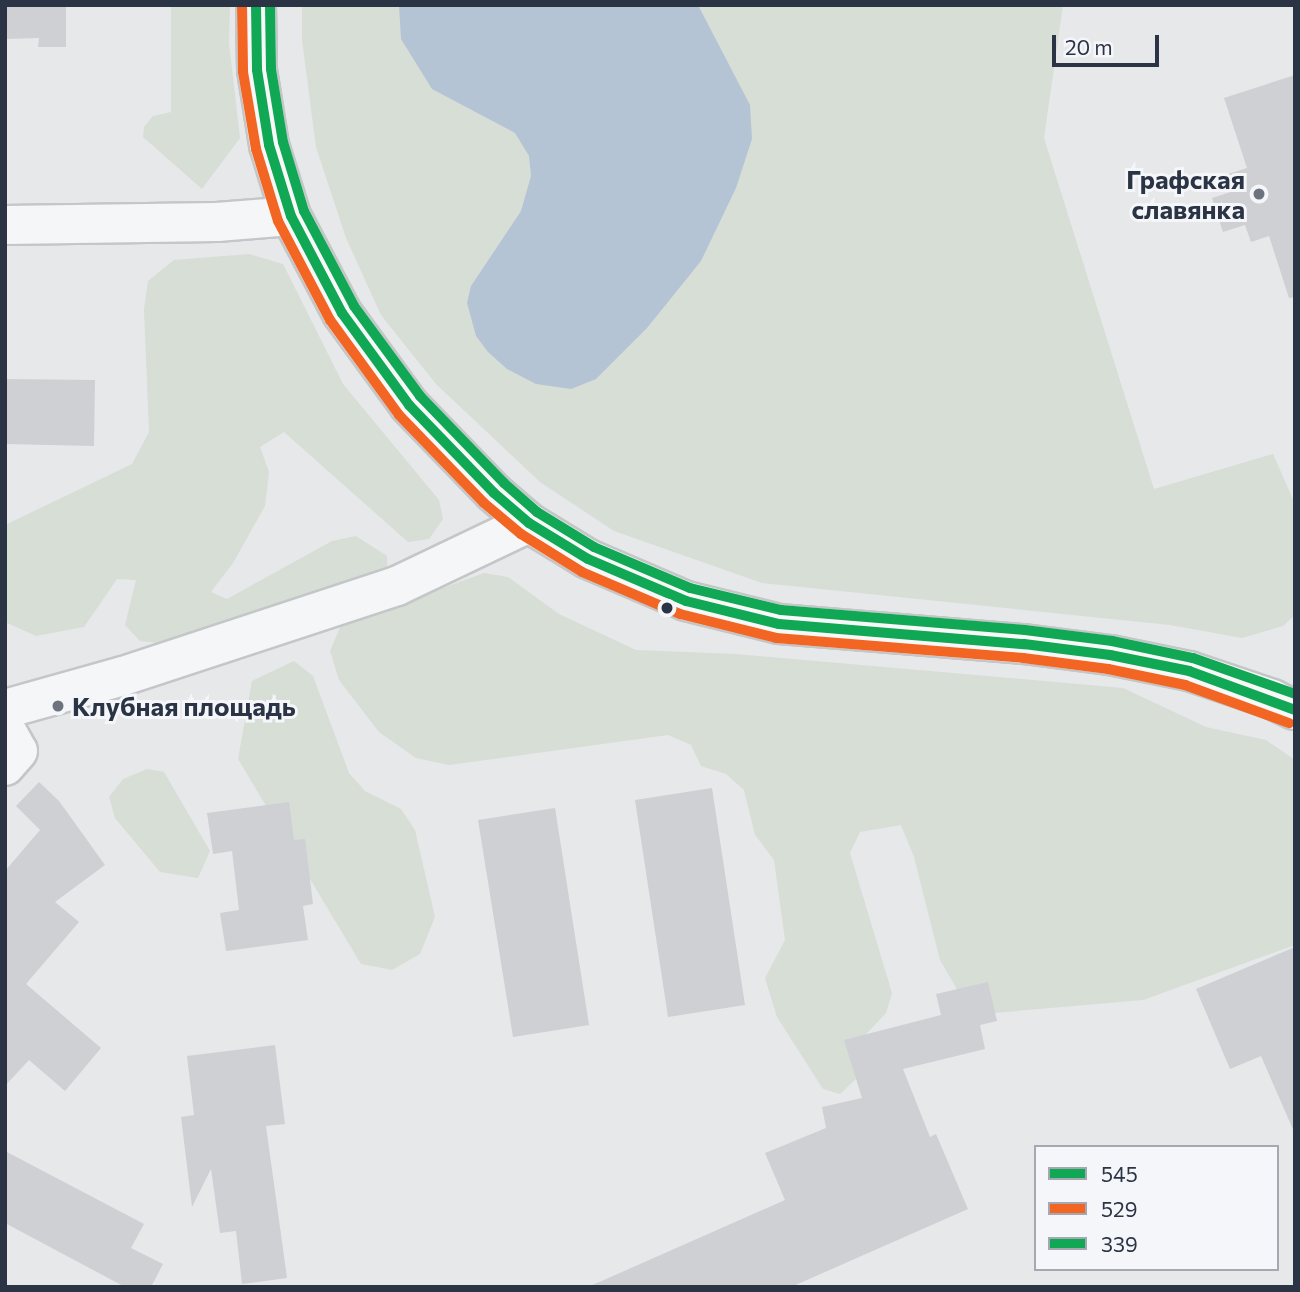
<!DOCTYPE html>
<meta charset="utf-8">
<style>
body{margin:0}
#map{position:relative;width:1300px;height:1292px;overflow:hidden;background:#e6e8ea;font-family:Commissioner,sans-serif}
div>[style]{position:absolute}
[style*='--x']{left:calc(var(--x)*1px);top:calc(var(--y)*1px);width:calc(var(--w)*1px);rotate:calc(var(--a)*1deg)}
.green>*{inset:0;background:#d6ded6}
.water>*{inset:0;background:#b4c4d5}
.building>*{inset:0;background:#ced0d3}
.roads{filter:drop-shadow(2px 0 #c4c6c8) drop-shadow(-2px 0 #c4c6c8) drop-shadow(0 2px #c4c6c8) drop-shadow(0 -2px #c4c6c8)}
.street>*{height:38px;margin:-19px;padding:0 19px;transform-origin:19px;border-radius:19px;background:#f5f6f7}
.secondary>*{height:38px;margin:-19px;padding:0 19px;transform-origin:19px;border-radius:19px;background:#f8f8f8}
.bus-1>*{height:10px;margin:-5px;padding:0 5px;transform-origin:5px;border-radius:5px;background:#10a855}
.bus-2>*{height:10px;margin:-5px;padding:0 5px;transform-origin:5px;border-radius:5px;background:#f26522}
.bus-3>*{height:10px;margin:-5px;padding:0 5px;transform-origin:5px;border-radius:5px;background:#10a855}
.dots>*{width:19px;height:19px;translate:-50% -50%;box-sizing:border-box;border:4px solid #f4f6f9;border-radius:50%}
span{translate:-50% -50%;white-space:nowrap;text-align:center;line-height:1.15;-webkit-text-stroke:6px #f4f6f9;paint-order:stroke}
.poi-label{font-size:26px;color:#2b3445;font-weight:700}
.right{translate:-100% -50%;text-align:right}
.left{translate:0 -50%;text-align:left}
.frame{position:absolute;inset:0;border:7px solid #2b3445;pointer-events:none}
.legend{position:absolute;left:1034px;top:1145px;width:245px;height:126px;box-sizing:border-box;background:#f4f6f9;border:2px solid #a4a8b1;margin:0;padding:9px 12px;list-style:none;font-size:21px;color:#2b3445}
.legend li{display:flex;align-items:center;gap:14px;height:35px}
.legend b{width:35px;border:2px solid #a4a8b1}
.scale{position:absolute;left:1052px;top:35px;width:107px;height:32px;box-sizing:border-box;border:4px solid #2b3445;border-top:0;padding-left:9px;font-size:21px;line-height:24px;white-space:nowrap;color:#2b3445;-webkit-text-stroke:5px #f4f6f9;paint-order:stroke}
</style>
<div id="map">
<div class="green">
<div style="clip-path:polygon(171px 5px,230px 5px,229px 43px,240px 138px,202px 189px,143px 137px,144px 127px,153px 116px,171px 112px)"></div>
<div style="clip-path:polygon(302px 5px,1063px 5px,1044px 138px,1154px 489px,1273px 454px,1295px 504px,1295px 615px,1283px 626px,1242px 638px,1170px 625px,762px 583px,614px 531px,540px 482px,436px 384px,381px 315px,346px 238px,316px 147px,302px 40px)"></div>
<div style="clip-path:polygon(249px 254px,283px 264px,343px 384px,439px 500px,443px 519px,429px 539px,408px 542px,284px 432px,260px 447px,269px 472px,265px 506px,233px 563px,211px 592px,227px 599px,332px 541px,356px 536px,387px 556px,388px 582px,182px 646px,140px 641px,125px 625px,136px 580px,117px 579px,84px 627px,36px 636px,5px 622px,5px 525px,132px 464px,149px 432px,144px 309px,148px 281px,174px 260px)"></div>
<div style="clip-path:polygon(484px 573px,508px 577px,559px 614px,636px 650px,737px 654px,1123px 688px,1206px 727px,1266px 740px,1295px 760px,1295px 945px,1143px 1000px,994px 1013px,961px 996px,940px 960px,914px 857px,901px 825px,860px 832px,850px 853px,892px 993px,886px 1013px,855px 1046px,859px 1076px,840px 1094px,823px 1089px,777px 1017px,765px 978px,785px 940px,774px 860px,755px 835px,744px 790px,726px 774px,701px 766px,691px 745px,668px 735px,449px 765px,416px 758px,379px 732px,339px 680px,330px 651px,341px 625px)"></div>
<div style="clip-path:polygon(294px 661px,313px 676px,349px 773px,365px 791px,401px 809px,415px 830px,435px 917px,420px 954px,392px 970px,361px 964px,238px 759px,252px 681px)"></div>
<div style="clip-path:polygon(147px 769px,164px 772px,210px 851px,198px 878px,160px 872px,115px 818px,109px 797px,123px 779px)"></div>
</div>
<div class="water">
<div style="clip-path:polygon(399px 5px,698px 5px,750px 105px,752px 139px,736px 188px,701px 261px,647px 328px,596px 379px,571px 389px,536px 384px,507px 369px,488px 352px,476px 336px,467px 303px,471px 286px,521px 211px,531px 176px,529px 156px,515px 133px,432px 89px,401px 39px)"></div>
</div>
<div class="building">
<div style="clip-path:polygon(6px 5px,66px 5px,66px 47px,38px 47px,39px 38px,6px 39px)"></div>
<div style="clip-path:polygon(1295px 75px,1295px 297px,1289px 298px,1269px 236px,1251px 242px,1245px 225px,1223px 232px,1212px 198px,1234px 191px,1228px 174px,1247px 168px,1224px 98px)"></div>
<div style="clip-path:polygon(5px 379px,95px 380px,94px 446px,5px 444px)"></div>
<div style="clip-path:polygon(39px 782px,59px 801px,105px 865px,55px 902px,79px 922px,26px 984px,101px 1048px,65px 1091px,29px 1060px,5px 1086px,5px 871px,40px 830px,16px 806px)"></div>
<div style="clip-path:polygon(712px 788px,745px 1005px,668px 1017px,635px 800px)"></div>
<div style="clip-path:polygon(289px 802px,294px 840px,305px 839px,313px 904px,303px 906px,308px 940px,226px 951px,220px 913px,239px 910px,232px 851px,213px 854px,207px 813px)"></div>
<div style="clip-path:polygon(555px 808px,589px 1025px,513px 1037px,478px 820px)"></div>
<div style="clip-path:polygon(1295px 947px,1295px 1134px,1261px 1056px,1230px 1069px,1196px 989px)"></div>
<div style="clip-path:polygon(988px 982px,997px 1021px,980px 1025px,985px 1049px,903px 1069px,930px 1137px,936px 1134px,968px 1209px,791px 1287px,588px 1287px,785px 1200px,765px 1153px,826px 1128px,822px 1107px,862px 1098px,844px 1040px,941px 1015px,936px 994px)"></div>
<div style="clip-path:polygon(275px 1045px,285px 1124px,266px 1126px,287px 1278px,242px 1284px,236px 1231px,220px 1233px,211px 1169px,192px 1207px,181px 1117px,194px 1115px,187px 1056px)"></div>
<div style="clip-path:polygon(5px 1151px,144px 1224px,131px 1248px,163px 1264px,151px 1287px,125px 1287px,5px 1223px)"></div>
</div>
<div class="roads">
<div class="street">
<div style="--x:5;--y:225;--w:212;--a:-0.8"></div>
<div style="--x:217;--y:222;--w:74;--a:-4.6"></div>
<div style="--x:5;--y:709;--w:123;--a:-15.6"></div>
<div style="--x:123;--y:676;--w:288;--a:-18.2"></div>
<div style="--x:397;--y:586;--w:146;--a:-25.5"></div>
<div style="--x:5;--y:728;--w:26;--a:61"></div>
<div style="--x:18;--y:751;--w:20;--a:131"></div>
</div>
<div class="secondary">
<div style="--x:256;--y:5;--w:65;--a:89.1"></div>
<div style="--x:257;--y:70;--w:76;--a:80.9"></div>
<div style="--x:269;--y:145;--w:74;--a:72.8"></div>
<div style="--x:291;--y:216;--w:110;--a:62.3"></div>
<div style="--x:342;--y:313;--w:114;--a:53.9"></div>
<div style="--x:409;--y:405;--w:122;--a:46"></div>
<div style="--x:494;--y:493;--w:46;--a:40.6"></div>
<div style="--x:529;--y:523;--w:69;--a:31.4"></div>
<div style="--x:588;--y:559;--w:107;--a:23.2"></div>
<div style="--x:686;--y:601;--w:96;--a:13.9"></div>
<div style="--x:779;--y:624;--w:246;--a:4.7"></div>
<div style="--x:1024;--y:644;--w:87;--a:7.3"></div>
<div style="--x:1110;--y:655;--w:81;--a:11.4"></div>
<div style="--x:1189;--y:671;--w:88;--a:18.6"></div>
<div style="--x:1272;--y:699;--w:25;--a:26"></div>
</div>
</div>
<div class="bus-1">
<div style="--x:256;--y:5;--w:65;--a:89.1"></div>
<div style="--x:257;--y:70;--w:76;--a:80.9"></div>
<div style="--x:269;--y:145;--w:74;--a:72.8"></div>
<div style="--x:291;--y:216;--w:110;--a:62.3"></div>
<div style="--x:342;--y:313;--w:114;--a:53.9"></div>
<div style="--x:409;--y:405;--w:122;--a:46"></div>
<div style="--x:494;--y:493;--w:46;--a:40.6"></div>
<div style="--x:529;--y:523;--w:69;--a:31.4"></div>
<div style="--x:588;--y:559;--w:107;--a:23.2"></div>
<div style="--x:686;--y:601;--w:96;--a:13.9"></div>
<div style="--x:779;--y:624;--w:246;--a:4.7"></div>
<div style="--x:1024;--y:644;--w:87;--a:7.3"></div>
<div style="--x:1110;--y:655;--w:81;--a:11.4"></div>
<div style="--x:1189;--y:671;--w:113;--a:20.2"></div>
</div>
<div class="bus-2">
<div style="--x:242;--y:5;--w:67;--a:89.1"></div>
<div style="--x:243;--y:72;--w:78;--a:80.4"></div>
<div style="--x:256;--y:149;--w:75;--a:73"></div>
<div style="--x:278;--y:221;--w:112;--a:62.3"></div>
<div style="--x:330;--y:320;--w:117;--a:54"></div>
<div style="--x:399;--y:415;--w:122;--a:46"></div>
<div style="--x:484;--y:503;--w:48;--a:40"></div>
<div style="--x:521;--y:534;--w:72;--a:31.9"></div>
<div style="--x:582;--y:572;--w:107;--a:23.2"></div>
<div style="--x:680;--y:614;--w:99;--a:14"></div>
<div style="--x:776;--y:638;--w:248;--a:4.6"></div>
<div style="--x:1023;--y:658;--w:86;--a:7.4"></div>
<div style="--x:1108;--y:669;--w:79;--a:11.7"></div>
<div style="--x:1185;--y:685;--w:111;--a:20.1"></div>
</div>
<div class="bus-3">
<div style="--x:270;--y:5;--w:64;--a:89.1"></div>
<div style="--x:271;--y:69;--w:74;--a:80.7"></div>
<div style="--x:283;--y:142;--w:72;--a:73.1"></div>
<div style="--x:304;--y:211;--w:107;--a:62.2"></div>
<div style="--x:354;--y:306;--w:112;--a:53.7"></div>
<div style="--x:420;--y:396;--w:121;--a:46"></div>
<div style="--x:504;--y:483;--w:44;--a:41.3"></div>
<div style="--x:537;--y:512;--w:67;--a:31.6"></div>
<div style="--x:594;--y:547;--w:104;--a:23.1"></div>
<div style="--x:690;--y:588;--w:94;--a:13.6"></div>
<div style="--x:781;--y:610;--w:245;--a:4.7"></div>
<div style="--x:1025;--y:630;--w:88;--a:7.2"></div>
<div style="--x:1112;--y:641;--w:83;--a:11.9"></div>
<div style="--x:1193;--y:658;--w:108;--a:19.4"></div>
</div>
<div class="dots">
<div style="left:1259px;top:194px;background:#6c737f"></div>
<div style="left:667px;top:608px;background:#2b3445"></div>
<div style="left:58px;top:706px;background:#6c737f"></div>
</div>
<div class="poi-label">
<span class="right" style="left:1245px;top:194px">Графская<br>славянка</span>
<span class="left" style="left:72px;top:706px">Клубная площадь</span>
</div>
<div class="frame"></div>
<ul class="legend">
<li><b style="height:9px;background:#10a855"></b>545</li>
<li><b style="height:9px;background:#f26522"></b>529</li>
<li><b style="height:9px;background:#10a855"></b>339</li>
</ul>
<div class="scale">20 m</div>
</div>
